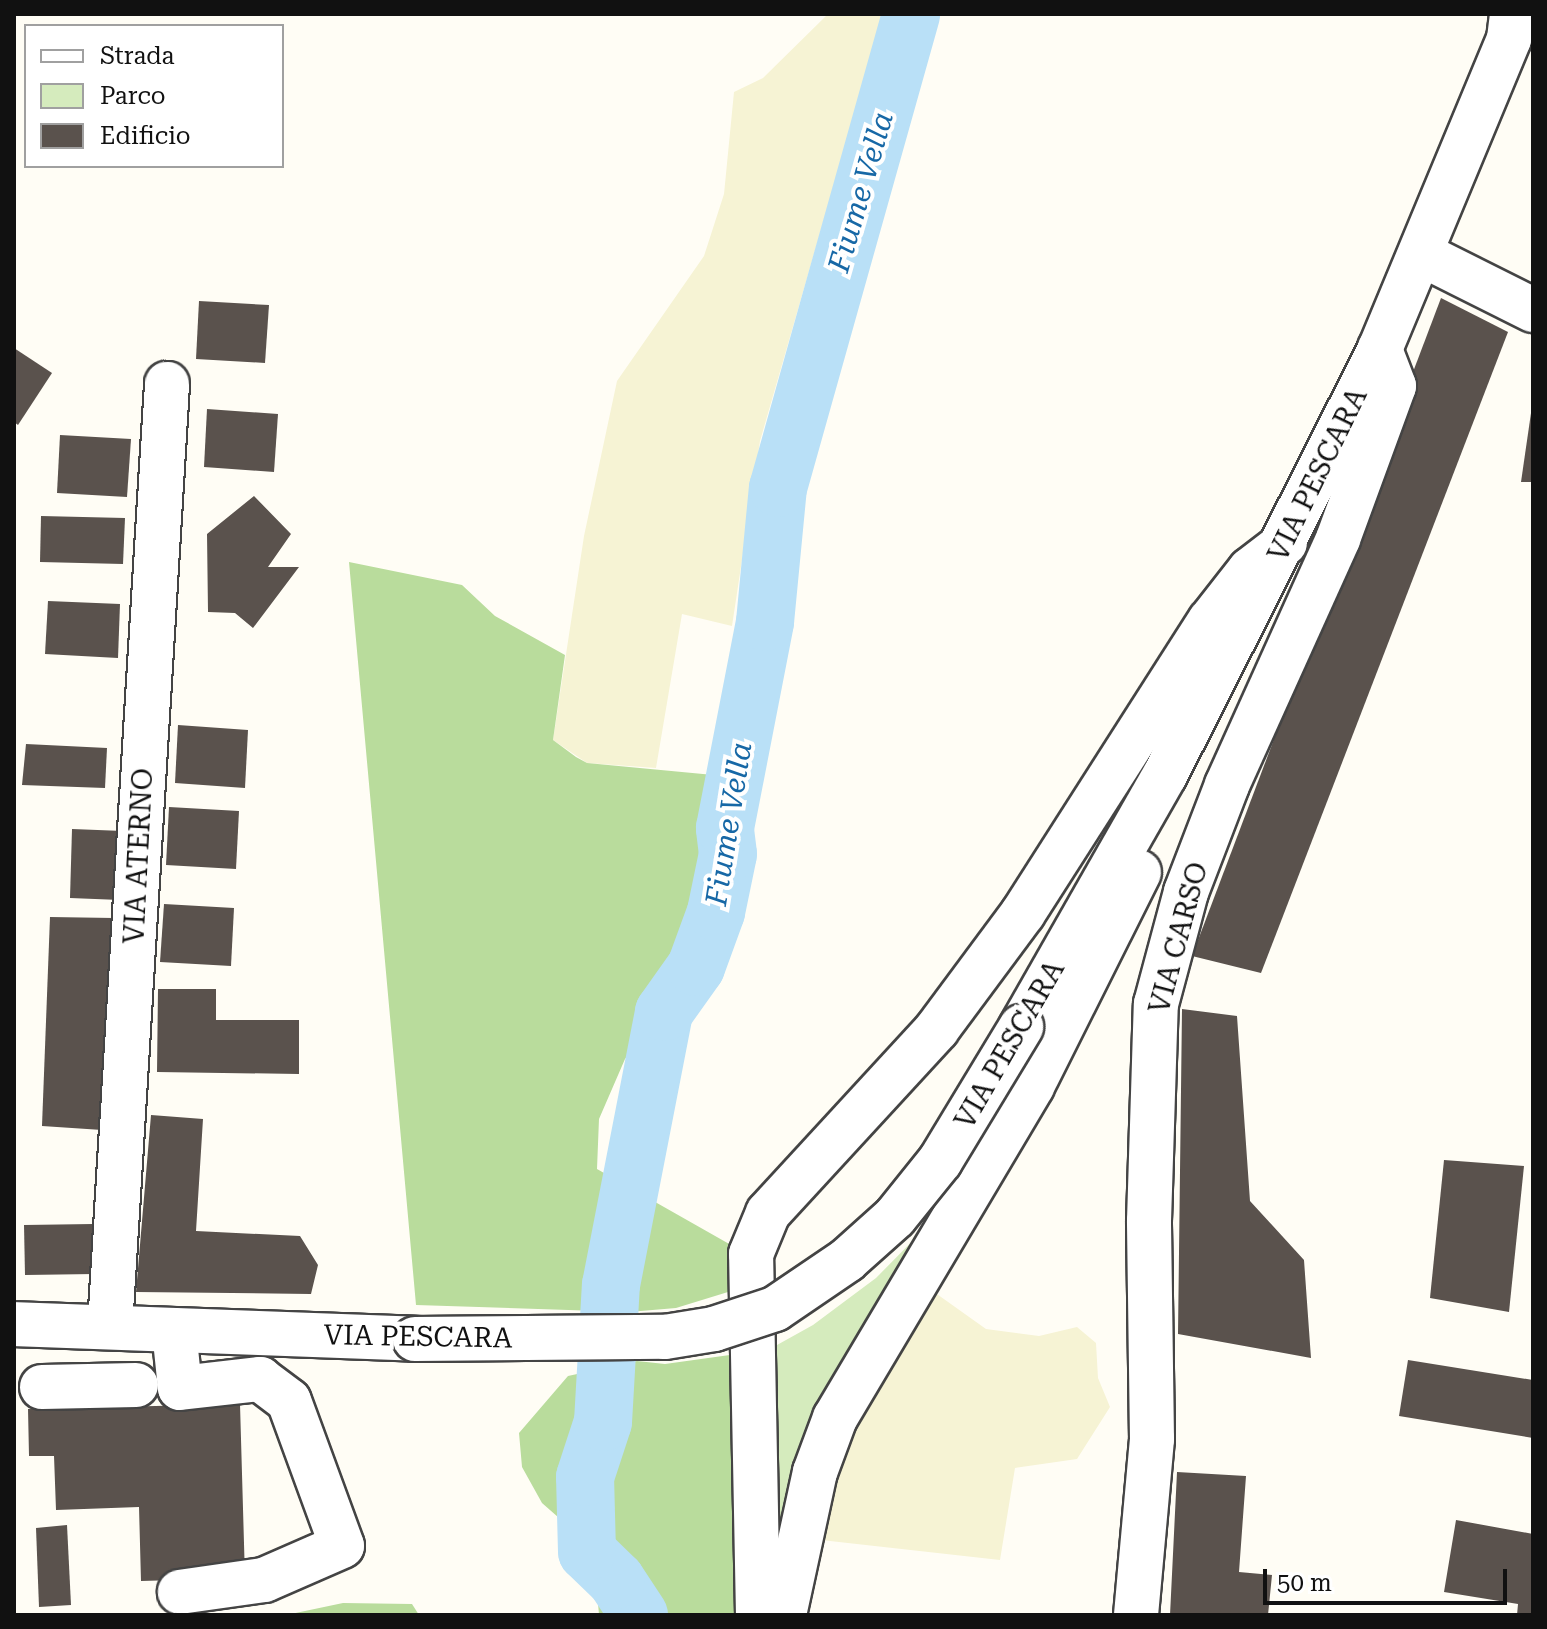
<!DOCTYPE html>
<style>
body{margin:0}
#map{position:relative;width:1547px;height:1629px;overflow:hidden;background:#fffdf5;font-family:"Roboto Serif",serif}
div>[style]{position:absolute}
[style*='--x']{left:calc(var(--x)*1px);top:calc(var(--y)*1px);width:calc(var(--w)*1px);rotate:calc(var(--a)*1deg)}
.farmland>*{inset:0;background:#f6f3d4}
.green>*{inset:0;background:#d5ebbd}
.forest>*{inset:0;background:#b9dc9c}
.river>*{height:58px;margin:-29px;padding:0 29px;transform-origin:29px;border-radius:29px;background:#b9e0f7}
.building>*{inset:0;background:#5a524d}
.roads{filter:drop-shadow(2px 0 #444) drop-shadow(-2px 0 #444) drop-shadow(0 2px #444) drop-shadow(0 -2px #444)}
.minor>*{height:44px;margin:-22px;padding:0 22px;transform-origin:22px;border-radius:22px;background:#fff}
.bridges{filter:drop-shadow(2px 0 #444) drop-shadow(-2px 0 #444) drop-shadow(0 2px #444) drop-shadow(0 -2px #444)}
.minor-bridge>*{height:44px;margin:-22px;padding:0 22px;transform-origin:22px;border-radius:22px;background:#fff}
span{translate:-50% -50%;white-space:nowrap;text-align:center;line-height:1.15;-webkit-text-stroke:8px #fff;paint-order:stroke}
.street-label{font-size:28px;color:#111}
.water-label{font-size:30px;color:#1768a6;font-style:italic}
.frame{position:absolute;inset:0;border:16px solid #111;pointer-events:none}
.legend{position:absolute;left:24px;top:24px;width:260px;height:144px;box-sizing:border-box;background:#fff;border:2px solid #a0a0a0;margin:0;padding:10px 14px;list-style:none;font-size:24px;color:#111}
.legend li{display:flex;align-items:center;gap:16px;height:40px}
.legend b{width:40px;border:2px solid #a0a0a0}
.scale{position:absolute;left:1263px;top:1569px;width:244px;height:36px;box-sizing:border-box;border:4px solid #111;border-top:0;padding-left:10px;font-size:24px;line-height:28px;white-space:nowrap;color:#111;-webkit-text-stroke:6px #fff;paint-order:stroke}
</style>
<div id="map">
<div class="farmland">
<div style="clip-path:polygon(828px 14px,895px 14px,848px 136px,760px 441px,732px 626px,682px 614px,656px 768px,587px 763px,553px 740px,584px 536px,617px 381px,704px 256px,724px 194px,734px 92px,763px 78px)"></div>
<div style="clip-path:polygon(927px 1287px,986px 1329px,1039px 1336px,1077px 1327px,1096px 1343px,1098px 1378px,1110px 1407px,1077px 1459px,1015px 1468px,1000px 1560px,821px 1540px,851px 1432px)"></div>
</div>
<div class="green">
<div style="clip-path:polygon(940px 1213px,774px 1615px,768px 1350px,813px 1325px,876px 1278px)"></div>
</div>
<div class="forest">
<div style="clip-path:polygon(349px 562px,462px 585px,495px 616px,565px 655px,553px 740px,576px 757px,587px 763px,724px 776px,707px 853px,705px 897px,684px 961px,648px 1029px,625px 1059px,599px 1119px,597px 1169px,731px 1245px,728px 1292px,676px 1308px,629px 1312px,416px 1305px)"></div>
<div style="clip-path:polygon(737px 1354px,747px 1615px,599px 1615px,597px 1591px,608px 1561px,542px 1503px,522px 1467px,519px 1433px,568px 1376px,637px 1361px,665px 1364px)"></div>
<div style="clip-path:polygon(343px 1603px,412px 1604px,419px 1615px,286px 1615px)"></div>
</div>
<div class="river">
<div style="--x:639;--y:1615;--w:42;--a:-123.3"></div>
<div style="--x:616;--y:1580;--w:40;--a:-136"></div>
<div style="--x:587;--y:1552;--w:75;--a:-91.5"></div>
<div style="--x:585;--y:1477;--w:58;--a:-71.9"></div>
<div style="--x:603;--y:1422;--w:137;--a:-86.7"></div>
<div style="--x:611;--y:1285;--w:278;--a:-79"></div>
<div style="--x:664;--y:1012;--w:55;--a:-54.6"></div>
<div style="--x:696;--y:967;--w:59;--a:-70"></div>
<div style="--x:716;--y:912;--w:59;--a:-78.3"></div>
<div style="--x:728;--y:854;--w:26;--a:-97"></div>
<div style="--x:725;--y:828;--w:210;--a:-79"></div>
<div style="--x:765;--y:622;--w:135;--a:-84.5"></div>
<div style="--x:778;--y:488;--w:492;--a:-74.3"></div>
</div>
<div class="building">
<div style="clip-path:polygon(1441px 298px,1508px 332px,1261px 973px,1192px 956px)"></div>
<div style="clip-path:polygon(199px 301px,269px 305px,265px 363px,196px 359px)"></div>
<div style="clip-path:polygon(14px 348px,52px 373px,18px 425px,14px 422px)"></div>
<div style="clip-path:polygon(207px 409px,278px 414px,274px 472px,204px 467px)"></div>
<div style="clip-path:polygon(1531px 413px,1533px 482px,1521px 482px)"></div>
<div style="clip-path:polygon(60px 435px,131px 439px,127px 497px,57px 493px)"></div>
<div style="clip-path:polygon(254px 496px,291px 534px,268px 567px,299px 567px,253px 628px,235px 613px,208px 612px,207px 534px)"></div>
<div style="clip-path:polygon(41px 516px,125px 518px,123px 564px,40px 562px)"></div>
<div style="clip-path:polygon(48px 601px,120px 604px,118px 658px,45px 654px)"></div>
<div style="clip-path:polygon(178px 725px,248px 730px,245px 788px,175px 783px)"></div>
<div style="clip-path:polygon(26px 744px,107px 748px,105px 788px,22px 785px)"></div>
<div style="clip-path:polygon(169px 807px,239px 811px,236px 869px,166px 865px)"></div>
<div style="clip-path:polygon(72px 829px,123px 831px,120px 900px,70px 898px)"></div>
<div style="clip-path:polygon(164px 904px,234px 908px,231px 966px,160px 962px)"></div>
<div style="clip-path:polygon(50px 917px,114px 918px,102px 1130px,42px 1126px)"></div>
<div style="clip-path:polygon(158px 989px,216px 989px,216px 1020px,299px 1020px,299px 1074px,157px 1072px)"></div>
<div style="clip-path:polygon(1182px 1009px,1237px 1016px,1250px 1201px,1304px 1260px,1311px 1358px,1178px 1334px)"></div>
<div style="clip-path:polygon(151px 1115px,203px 1119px,196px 1231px,300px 1236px,318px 1265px,311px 1294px,136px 1292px)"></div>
<div style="clip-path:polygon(1444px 1160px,1524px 1166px,1509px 1312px,1430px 1298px)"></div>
<div style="clip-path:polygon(93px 1224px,94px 1274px,25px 1275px,24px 1225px)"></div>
<div style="clip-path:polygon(1408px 1360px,1533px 1380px,1533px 1438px,1399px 1416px)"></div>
<div style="clip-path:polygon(240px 1404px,245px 1578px,141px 1581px,139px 1507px,56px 1510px,54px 1456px,29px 1456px,28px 1409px)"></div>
<div style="clip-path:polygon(1177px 1472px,1246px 1476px,1239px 1572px,1272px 1575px,1268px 1615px,1170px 1615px)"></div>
<div style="clip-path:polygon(1456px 1520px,1533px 1534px,1533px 1615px,1517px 1615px,1518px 1604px,1444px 1592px)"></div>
<div style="clip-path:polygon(67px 1525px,71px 1605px,39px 1607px,36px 1528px)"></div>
</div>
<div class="roads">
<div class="minor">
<div style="--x:1423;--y:255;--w:123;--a:26.6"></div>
<div style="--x:1021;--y:1027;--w:290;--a:-60.3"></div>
<div style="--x:1165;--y:775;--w:477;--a:-63.2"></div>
<div style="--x:1380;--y:349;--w:336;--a:-67.4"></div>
<div style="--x:1509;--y:39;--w:25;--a:-83"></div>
<div style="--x:14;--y:1324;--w:401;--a:2.1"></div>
<div style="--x:110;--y:1327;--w:945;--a:-86.54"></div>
<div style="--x:174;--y:1330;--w:58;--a:84.1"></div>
<div style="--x:180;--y:1388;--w:81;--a:-6.4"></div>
<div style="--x:260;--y:1379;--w:36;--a:37"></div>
<div style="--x:289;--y:1401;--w:154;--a:69.9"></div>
<div style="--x:342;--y:1546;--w:85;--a:156.4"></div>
<div style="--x:264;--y:1580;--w:85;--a:171.9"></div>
<div style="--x:42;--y:1387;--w:94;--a:-1.2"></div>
<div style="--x:758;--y:1615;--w:361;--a:-91.1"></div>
<div style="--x:751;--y:1254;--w:44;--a:-67.5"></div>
<div style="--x:768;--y:1213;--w:250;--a:-47.4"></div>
<div style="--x:937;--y:1029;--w:144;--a:-53.4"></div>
<div style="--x:1023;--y:913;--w:347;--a:-57.4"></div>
<div style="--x:1210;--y:621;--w:65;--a:-51.9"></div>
<div style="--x:1250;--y:570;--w:44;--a:-37.6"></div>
<div style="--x:784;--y:1615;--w:146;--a:-77.8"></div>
<div style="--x:815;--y:1472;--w:58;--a:-69.7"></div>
<div style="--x:835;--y:1418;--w:386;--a:-59.3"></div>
<div style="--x:1032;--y:1086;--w:239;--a:-63.4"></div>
<div style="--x:1136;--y:1615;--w:177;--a:-84.8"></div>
<div style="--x:1152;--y:1439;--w:218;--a:-90.8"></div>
<div style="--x:1149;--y:1221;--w:217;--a:-88.2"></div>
<div style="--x:1156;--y:1004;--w:116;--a:-75"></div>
<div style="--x:1186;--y:892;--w:115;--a:-69"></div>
<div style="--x:1227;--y:785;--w:270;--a:-65.7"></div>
<div style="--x:1338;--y:539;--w:163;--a:-69.9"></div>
<div style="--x:1394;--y:386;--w:40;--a:-111"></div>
</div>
</div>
<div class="bridges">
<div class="minor-bridge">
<div style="--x:415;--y:1339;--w:250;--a:-0.5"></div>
<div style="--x:665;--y:1337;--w:50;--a:-9.3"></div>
<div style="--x:714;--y:1329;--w:64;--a:-18.2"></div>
<div style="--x:775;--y:1309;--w:87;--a:-34.2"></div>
<div style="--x:847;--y:1260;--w:64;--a:-41.9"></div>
<div style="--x:895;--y:1217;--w:72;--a:-51.2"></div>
<div style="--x:940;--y:1161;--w:157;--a:-58.8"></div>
</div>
</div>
<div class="street-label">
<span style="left:1318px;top:475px;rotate:-64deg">VIA PESCARA</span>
<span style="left:139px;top:856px;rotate:-87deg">VIA ATERNO</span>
<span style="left:1179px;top:938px;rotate:-75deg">VIA CARSO</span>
<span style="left:1010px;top:1045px;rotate:-60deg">VIA PESCARA</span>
<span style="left:418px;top:1337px;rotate:1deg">VIA PESCARA</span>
</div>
<div class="water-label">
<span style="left:861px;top:192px;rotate:-74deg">Fiume Vella</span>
<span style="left:729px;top:824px;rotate:-81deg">Fiume Vella</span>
</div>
<div class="frame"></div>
<ul class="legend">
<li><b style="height:10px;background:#fff"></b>Strada</li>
<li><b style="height:22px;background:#d5ebbd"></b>Parco</li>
<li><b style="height:22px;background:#5a524d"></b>Edificio</li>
</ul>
<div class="scale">50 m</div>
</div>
